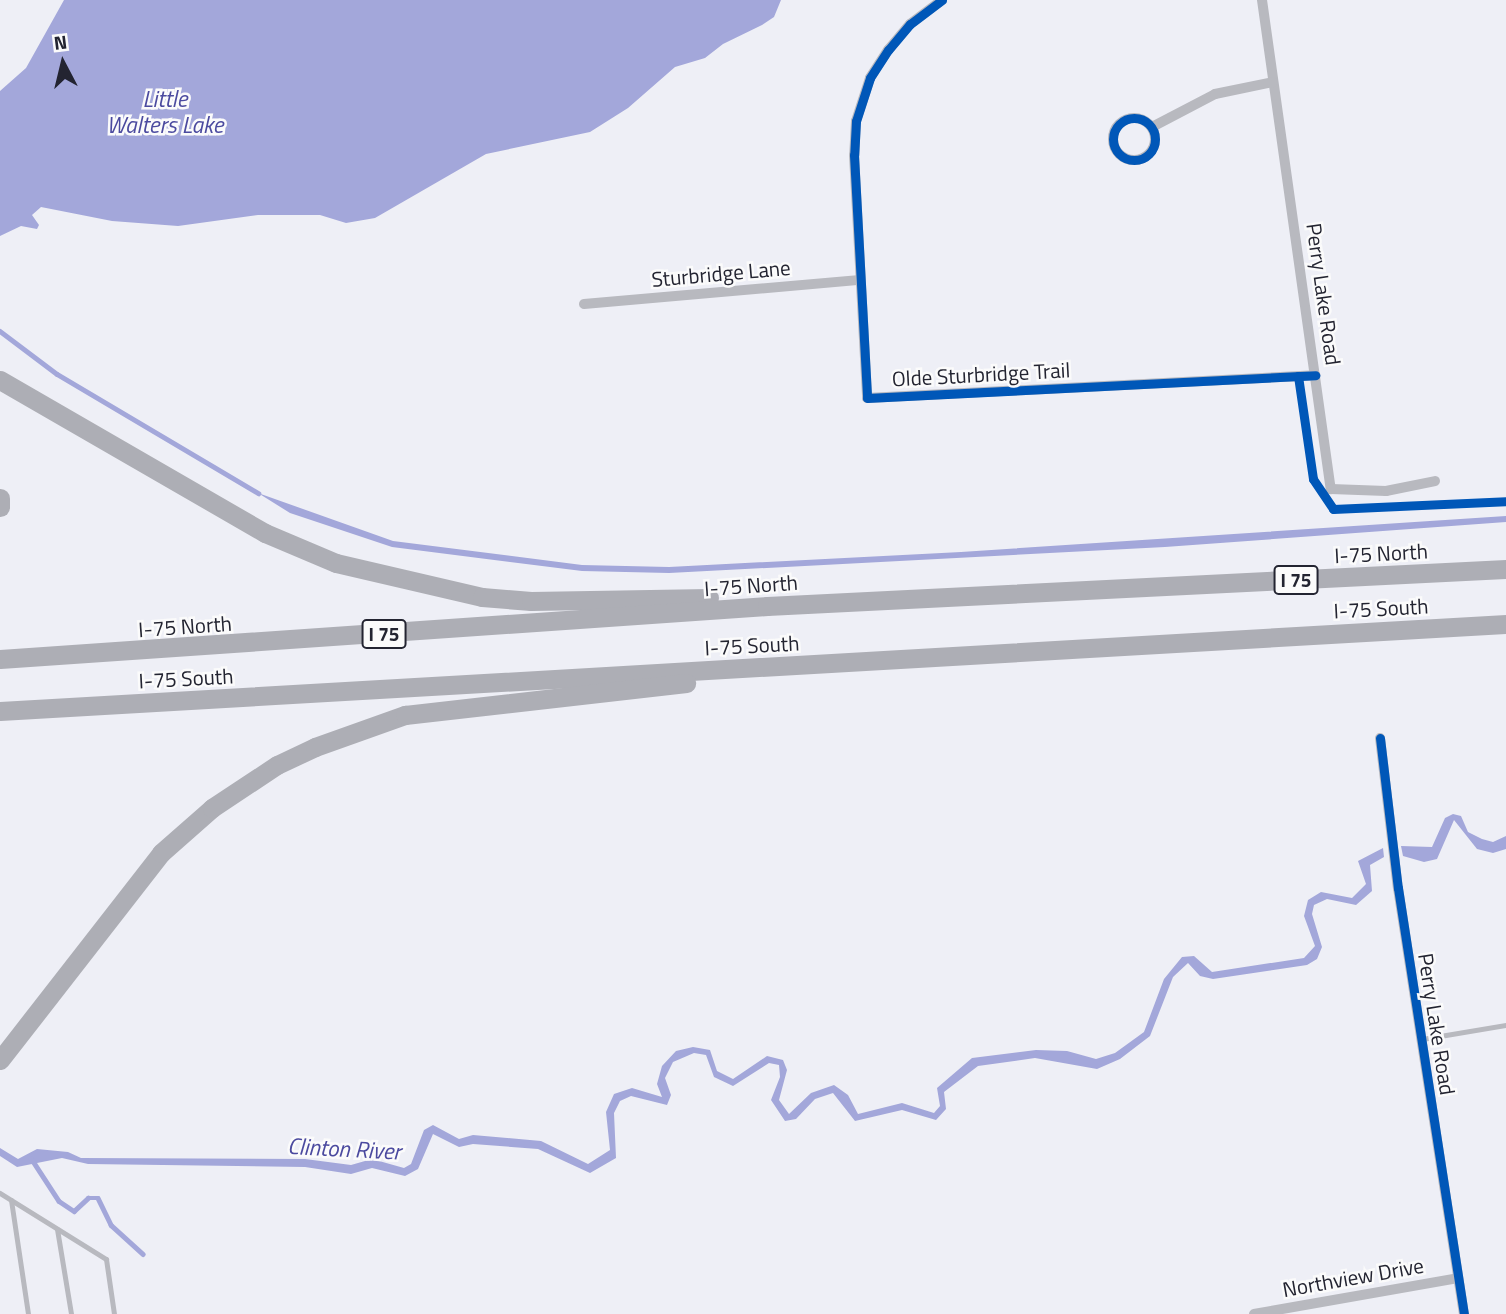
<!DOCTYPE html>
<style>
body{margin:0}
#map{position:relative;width:1506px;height:1314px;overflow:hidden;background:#eeeff6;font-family:"Titillium Web",sans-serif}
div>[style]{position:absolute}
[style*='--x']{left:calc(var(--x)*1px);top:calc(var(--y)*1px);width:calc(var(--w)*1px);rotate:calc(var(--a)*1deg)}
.water>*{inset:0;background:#a3a7da}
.stream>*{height:4.5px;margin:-2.25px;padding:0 2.25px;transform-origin:2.25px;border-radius:2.25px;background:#a3a7da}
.service>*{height:5px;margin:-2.5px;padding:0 2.5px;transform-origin:2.5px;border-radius:2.5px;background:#b8b9bf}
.minor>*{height:10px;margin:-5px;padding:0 5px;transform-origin:5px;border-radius:5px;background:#b8b9bf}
.minor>.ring{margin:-5px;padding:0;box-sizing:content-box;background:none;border:10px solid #b8b9bf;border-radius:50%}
.motorway>*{height:19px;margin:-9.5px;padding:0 9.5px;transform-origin:9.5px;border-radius:9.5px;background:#adaeb5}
.cycleway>*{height:9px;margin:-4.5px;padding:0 4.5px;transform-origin:4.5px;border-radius:4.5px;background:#0057b8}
.cycleway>.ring{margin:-4.5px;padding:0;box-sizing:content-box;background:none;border:9px solid #0057b8;border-radius:50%}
span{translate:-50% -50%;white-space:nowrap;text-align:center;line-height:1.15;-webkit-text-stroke:5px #fbfbfb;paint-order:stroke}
.shield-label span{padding:2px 5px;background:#fbfbfb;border:2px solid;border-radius:5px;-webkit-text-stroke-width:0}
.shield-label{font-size:19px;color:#232431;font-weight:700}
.street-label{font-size:21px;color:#232431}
.water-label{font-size:23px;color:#4b4a9f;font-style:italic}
.north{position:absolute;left:28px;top:28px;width:70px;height:70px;-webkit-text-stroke:5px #fbfbfb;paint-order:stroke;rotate:353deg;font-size:19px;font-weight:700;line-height:28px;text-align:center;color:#232431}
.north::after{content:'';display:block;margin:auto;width:24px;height:32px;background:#232431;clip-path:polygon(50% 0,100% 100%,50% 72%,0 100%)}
</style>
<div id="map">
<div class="water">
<div style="clip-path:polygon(64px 0,781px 0,774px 17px,762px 25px,723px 44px,705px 58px,675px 67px,628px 108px,590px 132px,486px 154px,375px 218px,346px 223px,320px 215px,258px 215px,178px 226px,112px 221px,41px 207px,32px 215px,39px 225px,37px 229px,21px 226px,0 236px,0 91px,26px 68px)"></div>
<div style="clip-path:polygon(258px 493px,393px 541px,582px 565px,669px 567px,961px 552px,1506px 516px,1506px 522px,1165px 547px,669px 573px,582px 571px,392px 547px,290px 513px)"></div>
<div style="clip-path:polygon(1453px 814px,1461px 816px,1468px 832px,1482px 839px,1493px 842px,1506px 836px,1506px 849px,1493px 853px,1477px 849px,1454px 820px,1437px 859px,1424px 862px,1403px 856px,1401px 846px,1432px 847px,1445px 818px)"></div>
<div style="clip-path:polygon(1383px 848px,1384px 857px,1370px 865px,1372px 891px,1356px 905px,1327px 899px,1314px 905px,1312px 914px,1322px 947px,1317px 959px,1307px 965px,1213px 979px,1200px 976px,1188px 963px,1173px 977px,1150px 1036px,1120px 1059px,1097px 1069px,1035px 1058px,978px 1066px,944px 1092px,946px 1109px,936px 1120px,902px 1110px,855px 1121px,833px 1093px,815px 1099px,796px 1119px,785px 1121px,771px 1100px,780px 1077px,779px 1065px,769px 1063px,733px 1086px,714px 1077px,706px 1055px,694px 1053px,673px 1062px,665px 1078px,671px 1095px,667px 1105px,631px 1096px,620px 1101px,614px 1113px,616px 1158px,590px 1173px,538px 1149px,473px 1144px,459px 1147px,433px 1134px,418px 1169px,405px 1176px,372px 1168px,351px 1174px,305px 1167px,88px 1164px,62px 1158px,17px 1167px,0 1156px,0 1148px,18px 1159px,37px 1149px,68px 1152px,81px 1158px,305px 1159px,351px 1165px,372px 1159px,404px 1168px,411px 1164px,424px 1130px,433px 1125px,459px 1139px,473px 1135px,541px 1141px,588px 1164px,610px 1150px,606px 1112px,614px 1094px,632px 1088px,662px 1097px,657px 1084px,662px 1066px,676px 1051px,693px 1047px,710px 1050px,717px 1071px,733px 1079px,767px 1056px,783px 1060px,787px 1070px,779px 1100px,789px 1114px,811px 1093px,834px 1085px,848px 1095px,858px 1114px,902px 1103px,934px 1113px,940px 1106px,937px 1088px,972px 1058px,1036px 1050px,1067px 1051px,1096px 1059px,1115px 1053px,1144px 1032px,1164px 979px,1182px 957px,1194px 956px,1212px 972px,1304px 958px,1315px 946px,1304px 916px,1308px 900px,1321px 892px,1352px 898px,1366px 884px,1358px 861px)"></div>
</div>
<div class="stream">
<div style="--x:0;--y:331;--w:71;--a:37"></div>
<div style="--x:57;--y:374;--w:234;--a:30.6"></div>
<div style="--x:31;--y:1158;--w:51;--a:56.9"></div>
<div style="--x:59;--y:1201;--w:18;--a:34"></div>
<div style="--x:74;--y:1211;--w:19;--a:-43"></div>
<div style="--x:88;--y:1198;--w:10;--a:0"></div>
<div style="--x:98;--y:1198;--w:30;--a:64"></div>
<div style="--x:111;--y:1225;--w:43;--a:42.2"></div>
</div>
<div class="service">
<div style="--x:1422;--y:1039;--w:85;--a:-9.5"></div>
<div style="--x:0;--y:1193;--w:125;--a:31.9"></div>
<div style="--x:106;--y:1259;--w:56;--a:81.7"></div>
<div style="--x:11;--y:1200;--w:115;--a:81.5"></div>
<div style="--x:57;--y:1229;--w:86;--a:80.6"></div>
</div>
<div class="minor">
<div style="--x:942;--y:0;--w:40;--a:143"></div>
<div style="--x:910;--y:24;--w:34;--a:130"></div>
<div style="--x:888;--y:50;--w:33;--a:123"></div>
<div style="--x:870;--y:78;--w:45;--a:108"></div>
<div style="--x:856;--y:121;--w:34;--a:93"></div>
<div style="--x:854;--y:155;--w:243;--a:86.9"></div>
<div style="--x:867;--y:398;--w:449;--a:-2.9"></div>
<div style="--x:1262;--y:0;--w:494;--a:82"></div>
<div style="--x:1331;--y:489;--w:55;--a:2.1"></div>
<div style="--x:1386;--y:491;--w:50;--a:-11.5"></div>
<div class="ring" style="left:1113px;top:118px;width:32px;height:32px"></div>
<div style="--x:1152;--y:127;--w:71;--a:-27.6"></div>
<div style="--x:1215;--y:94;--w:59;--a:-11.7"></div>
<div style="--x:584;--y:304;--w:277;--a:-5"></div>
<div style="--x:1380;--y:738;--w:151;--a:83.2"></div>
<div style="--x:1398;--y:888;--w:431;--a:81.2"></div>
<div style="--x:1254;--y:1314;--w:207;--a:-10"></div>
</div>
<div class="motorway">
<div style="--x:0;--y:380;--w:306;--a:30"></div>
<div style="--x:265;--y:533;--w:77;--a:22.9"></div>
<div style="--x:336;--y:563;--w:150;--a:13.1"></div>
<div style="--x:482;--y:597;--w:49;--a:4.7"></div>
<div style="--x:531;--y:601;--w:178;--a:-1"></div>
<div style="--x:0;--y:498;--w:9;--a:90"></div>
<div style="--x:0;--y:659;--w:769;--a:-3.95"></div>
<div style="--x:767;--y:606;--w:740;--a:-2.87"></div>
<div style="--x:0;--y:711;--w:1509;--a:-3.31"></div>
<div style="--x:0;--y:1060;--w:262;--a:-52.1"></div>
<div style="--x:161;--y:853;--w:68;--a:-41.4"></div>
<div style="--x:212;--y:808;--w:78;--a:-33.5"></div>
<div style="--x:277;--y:765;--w:42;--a:-25.3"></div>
<div style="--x:315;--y:747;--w:96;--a:-19.6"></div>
<div style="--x:405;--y:715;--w:283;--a:-6.5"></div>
</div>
<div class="cycleway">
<div style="--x:942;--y:0;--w:40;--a:143"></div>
<div style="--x:910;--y:24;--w:34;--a:130"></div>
<div style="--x:888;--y:50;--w:33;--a:123"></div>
<div style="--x:870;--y:78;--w:45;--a:108"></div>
<div style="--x:856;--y:121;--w:34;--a:93"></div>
<div style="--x:854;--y:155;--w:243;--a:86.9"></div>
<div style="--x:867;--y:398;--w:449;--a:-2.9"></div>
<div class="ring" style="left:1113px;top:118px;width:33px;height:33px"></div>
<div style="--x:1298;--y:376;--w:104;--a:81.7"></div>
<div style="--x:1313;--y:479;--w:36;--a:56"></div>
<div style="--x:1333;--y:509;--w:173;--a:-2.6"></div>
<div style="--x:1380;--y:738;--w:151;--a:83.2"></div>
<div style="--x:1398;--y:888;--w:431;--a:81.2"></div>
</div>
<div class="shield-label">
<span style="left:1296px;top:580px">I 75</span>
<span style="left:384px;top:634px">I 75</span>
</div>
<div class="street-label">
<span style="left:721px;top:273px;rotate:-5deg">Sturbridge Lane</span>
<span style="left:1324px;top:294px;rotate:82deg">Perry Lake Road</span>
<span style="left:981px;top:374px;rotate:-3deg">Olde Sturbridge Trail</span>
<span style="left:1381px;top:553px;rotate:-3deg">I-75 North</span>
<span style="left:751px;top:585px;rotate:-4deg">I-75 North</span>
<span style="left:1381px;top:608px;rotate:-3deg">I-75 South</span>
<span style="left:185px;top:626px;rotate:-4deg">I-75 North</span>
<span style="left:752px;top:645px;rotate:-3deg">I-75 South</span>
<span style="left:186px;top:678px;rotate:-3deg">I-75 South</span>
<span style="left:1437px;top:1024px;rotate:81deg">Perry Lake Road</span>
<span style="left:1353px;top:1277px;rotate:-10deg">Northview Drive</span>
</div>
<div class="water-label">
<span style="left:165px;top:112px">Little<br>Walters Lake</span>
<span style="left:344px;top:1149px;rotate:3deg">Clinton River</span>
</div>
<div class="north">N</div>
</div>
